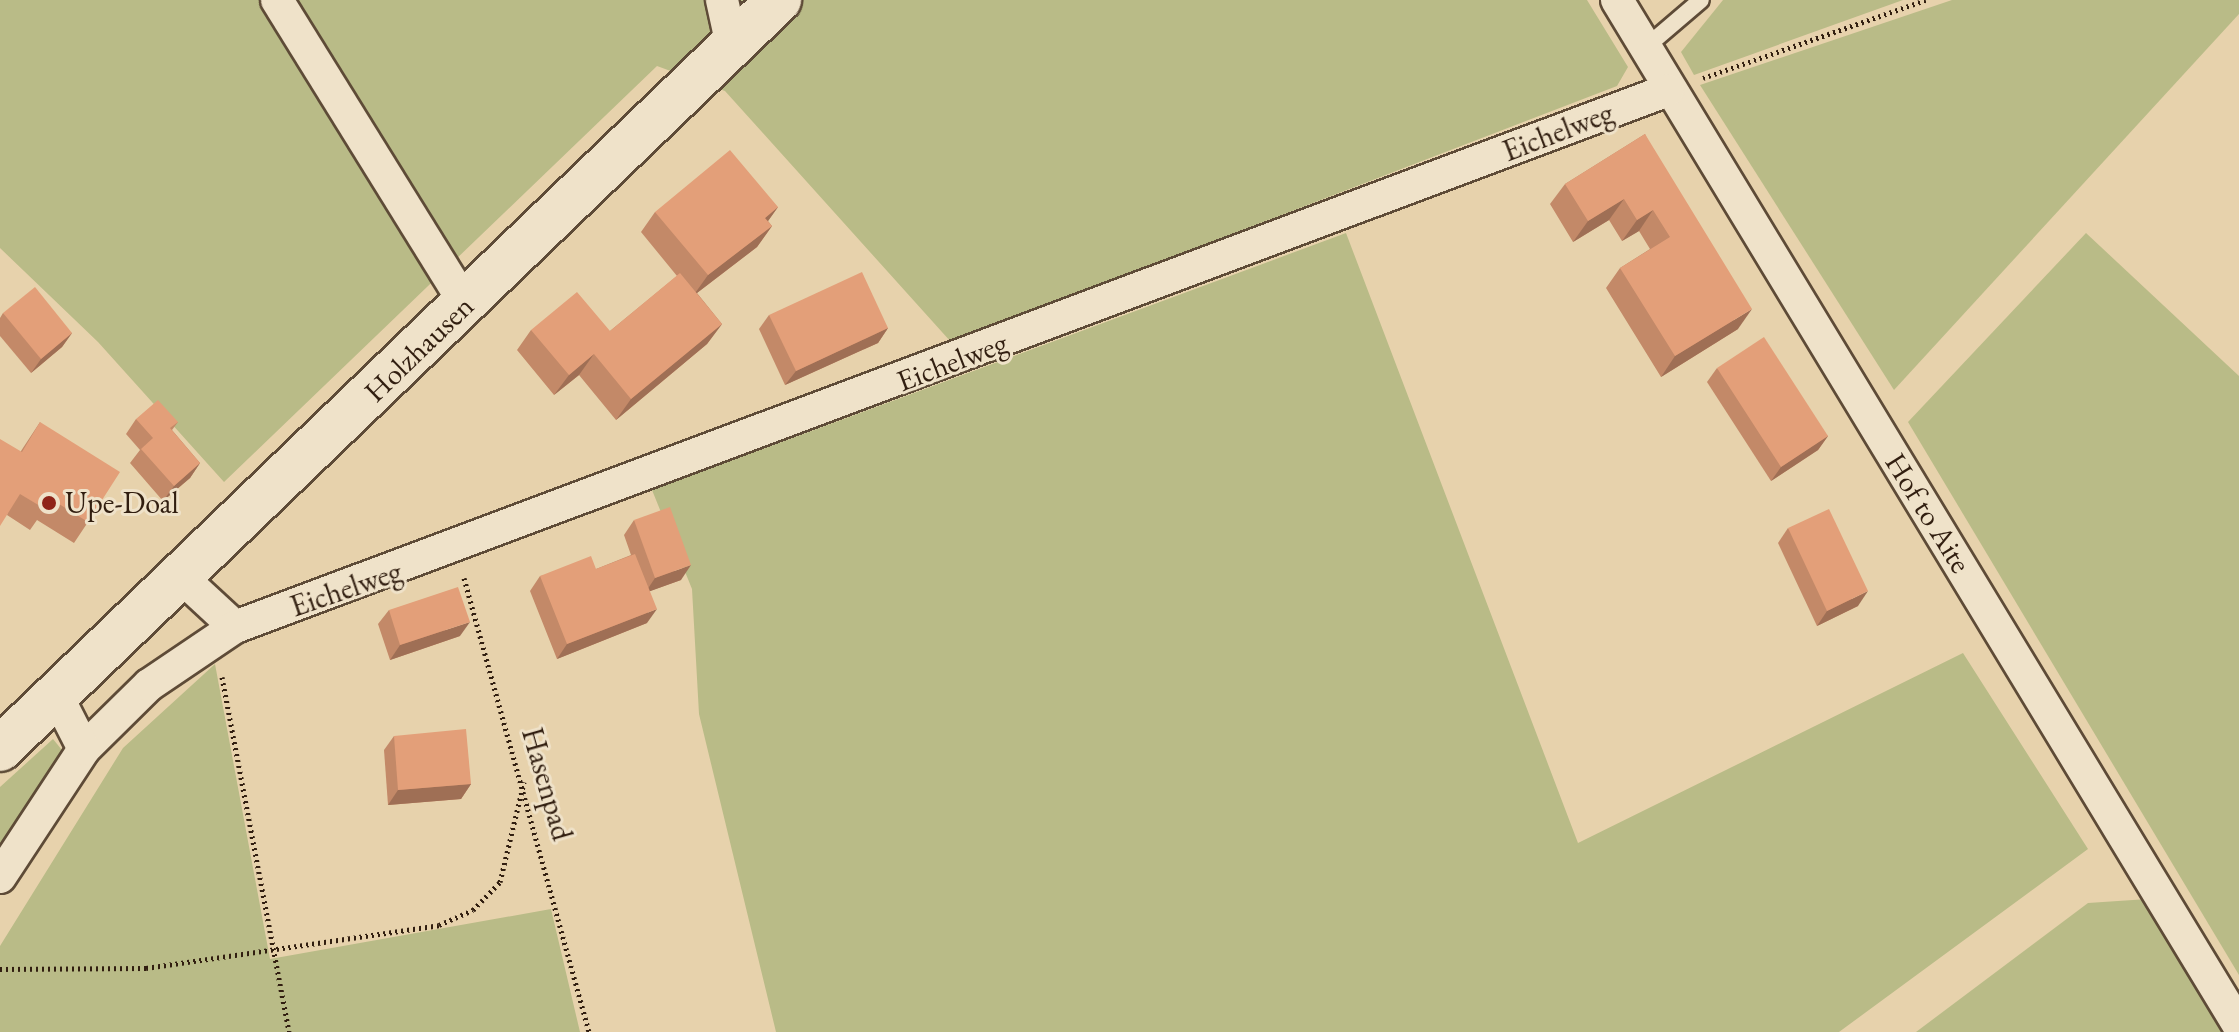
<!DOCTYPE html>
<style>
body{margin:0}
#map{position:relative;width:2239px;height:1032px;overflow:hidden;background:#e7d2ac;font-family:"EB Garamond",serif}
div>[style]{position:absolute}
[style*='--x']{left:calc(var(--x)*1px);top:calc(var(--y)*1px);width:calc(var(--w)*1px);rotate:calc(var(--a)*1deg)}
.green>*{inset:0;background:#b9bb87}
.path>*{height:5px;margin-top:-2.5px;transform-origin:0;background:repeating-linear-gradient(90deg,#311e10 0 2px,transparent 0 6px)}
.roads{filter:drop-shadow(2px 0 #5e4b37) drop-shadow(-2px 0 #5e4b37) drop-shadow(0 2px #5e4b37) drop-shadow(0 -2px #5e4b37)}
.lane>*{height:16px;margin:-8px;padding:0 8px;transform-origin:8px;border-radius:8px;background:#efe2c9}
.street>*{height:32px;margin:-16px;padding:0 16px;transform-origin:16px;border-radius:16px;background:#efe2c9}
.secondary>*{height:44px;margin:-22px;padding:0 22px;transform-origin:22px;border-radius:22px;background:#efe2c9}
.wall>*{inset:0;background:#c38968}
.shaded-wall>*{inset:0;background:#9f6f55}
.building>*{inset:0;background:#e39f79}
.dots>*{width:22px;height:22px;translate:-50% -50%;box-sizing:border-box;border:4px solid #efe2c9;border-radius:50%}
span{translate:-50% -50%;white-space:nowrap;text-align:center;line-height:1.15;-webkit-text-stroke:6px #efe2c9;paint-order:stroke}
.street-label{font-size:30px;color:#311e10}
.poi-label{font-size:30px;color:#311e10}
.left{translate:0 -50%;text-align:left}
</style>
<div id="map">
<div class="green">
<div style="clip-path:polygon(0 0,1587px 0,1628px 67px,1617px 86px,951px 342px,725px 91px,657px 66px,224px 482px,98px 342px,0 248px)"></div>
<div style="clip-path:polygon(1723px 0,1903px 0,1694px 75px,1681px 52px)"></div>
<div style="clip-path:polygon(1952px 0,2239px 0,2239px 14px,1894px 390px,1700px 85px)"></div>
<div style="clip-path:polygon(1346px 233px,1578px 843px,1963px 653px,2088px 849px,1839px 1032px,776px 1032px,699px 714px,692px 589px,652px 490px)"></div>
<div style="clip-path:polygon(2086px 233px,2239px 376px,2239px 975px,1908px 422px)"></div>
<div style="clip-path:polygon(215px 664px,270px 959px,551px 909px,580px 1032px,0 1032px,0 946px,123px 748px)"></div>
<div style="clip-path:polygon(53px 739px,66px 755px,0 853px,0 787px)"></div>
<div style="clip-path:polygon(2148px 899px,2221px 1032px,1916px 1032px,2088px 903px)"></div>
</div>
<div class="path">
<div style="--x:1703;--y:78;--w:236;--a:-19.3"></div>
<div style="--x:464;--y:578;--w:471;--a:74.6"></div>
<div style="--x:222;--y:677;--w:361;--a:79.3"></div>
<div style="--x:0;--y:969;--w:146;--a:-0.4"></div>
<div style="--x:146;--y:968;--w:296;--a:-8.3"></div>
<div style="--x:439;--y:925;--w:37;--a:-24"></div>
<div style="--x:473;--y:910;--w:39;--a:-46"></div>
<div style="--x:500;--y:882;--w:103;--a:-76.5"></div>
</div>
<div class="roads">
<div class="lane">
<div style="--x:1646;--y:47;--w:72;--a:-40.5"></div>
</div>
<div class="street">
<div style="--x:277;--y:0;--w:359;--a:58.2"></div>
<div style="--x:722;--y:0;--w:47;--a:77.7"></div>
<div style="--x:1617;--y:0;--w:1200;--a:58.77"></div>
<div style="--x:180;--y:576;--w:75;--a:42.8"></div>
<div style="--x:235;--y:627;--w:1530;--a:-20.54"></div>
<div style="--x:84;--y:749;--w:91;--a:-44.6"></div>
<div style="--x:149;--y:685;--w:104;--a:-34"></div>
<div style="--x:0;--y:877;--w:153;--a:-56.7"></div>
<div style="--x:84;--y:749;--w:59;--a:-117"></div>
</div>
<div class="secondary">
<div style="--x:0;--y:749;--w:1081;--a:-43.88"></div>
</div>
</div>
<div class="wall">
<div style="clip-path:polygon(1645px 134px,1738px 329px,1661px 377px,1606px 288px,1620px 268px,1650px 249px,1639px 231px,1622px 241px,1609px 220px,1573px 242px,1550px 204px,1565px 184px)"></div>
<div style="clip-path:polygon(778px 207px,768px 221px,772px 226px,757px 247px,697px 293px,722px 324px,707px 344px,616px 420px,579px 375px,554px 395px,517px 350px,531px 330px,610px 331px,677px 276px,641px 232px,655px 212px)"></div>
<div style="clip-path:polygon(3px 313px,72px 333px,62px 347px,31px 373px,0 336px,0 318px)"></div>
<div style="clip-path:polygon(769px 315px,888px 328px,878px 343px,785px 385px,759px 329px)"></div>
<div style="clip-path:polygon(1717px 368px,1828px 436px,1818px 450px,1771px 481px,1707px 382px)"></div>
<div style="clip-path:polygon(136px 419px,178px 422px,172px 430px,200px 463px,190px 478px,163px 501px,130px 463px,140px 450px,126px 434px)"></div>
<div style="clip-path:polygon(40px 422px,88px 522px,74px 543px,37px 520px,30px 530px,7px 515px,21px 451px)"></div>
<div style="clip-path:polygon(634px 520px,681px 580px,650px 591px,647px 623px,557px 659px,530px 591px,540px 576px,596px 569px,631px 555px,624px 535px)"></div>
<div style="clip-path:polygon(1788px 528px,1858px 606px,1817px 626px,1778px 543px)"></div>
<div style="clip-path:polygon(389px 610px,460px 636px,390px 660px,378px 624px)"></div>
<div style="clip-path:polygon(394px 736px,471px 784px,461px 799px,388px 805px,384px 750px)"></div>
</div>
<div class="shaded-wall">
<div style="clip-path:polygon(1624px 199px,1609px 220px,1573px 242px,1588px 221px)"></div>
<div style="clip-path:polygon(778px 207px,763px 228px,765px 218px)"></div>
<div style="clip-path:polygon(1653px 210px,1639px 231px,1622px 241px,1637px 220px)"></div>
<div style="clip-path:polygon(772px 226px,757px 247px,693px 296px,708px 275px)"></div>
<div style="clip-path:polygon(1752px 309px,1738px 329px,1661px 377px,1675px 356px)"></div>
<div style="clip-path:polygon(722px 324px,707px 344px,616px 420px,631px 399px)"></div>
<div style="clip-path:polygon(888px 328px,878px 343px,785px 385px,796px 371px)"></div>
<div style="clip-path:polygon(72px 333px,62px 347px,31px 373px,41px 359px)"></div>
<div style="clip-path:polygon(594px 354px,579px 375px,554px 395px,569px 375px)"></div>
<div style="clip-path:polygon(1828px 436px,1818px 450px,1771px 481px,1781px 467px)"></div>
<div style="clip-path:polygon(200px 463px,190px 478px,163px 501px,174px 486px)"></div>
<div style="clip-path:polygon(691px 565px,681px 580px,645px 593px,655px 578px)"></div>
<div style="clip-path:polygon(1868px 591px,1858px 606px,1817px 626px,1827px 611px)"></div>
<div style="clip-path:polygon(657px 609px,647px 623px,557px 659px,567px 644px)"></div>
<div style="clip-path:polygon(470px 622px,460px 636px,390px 660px,400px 645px)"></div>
<div style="clip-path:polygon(471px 784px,461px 799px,388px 805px,398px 790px)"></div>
</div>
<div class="building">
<div style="clip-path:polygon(1645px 134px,1752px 309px,1675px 356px,1620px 268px,1670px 237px,1653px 210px,1637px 220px,1624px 199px,1588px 221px,1565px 184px)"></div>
<div style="clip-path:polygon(730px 150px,778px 207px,765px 218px,772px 226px,708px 275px,655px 212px)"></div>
<div style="clip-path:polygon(862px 272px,888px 328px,796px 371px,769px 315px)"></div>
<div style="clip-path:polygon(680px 273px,722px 324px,631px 399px,594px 354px,569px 375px,531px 330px,577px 292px,610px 331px)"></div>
<div style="clip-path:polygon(35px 287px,72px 333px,41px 359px,3px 313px)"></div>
<div style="clip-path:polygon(1764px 337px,1828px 436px,1781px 467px,1717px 368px)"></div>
<div style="clip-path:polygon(158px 400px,178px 422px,170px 428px,200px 463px,174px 486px,141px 449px,153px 438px,136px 419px)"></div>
<div style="clip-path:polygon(40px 422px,120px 472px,88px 522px,51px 499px,45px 509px,20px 494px,0 526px,0 439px,22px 452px)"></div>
<div style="clip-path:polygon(670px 507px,691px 565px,655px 578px,634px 520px)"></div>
<div style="clip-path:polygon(1829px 509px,1868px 591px,1827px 611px,1788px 528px)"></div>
<div style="clip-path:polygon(635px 554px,657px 609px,567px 644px,540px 576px,591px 556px,596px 569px)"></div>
<div style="clip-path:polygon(458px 587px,470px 622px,400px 645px,389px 610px)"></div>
<div style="clip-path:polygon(466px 729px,471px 784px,398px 790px,394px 736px)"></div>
</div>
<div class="dots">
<div style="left:49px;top:503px;background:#8f2418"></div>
</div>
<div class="street-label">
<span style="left:1558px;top:132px;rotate:-21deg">Eichelweg</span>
<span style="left:419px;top:349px;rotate:-44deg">Holzhausen</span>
<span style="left:952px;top:362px;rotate:-21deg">Eichelweg</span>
<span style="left:1928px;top:513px;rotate:58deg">Hof to Aite</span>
<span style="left:346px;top:589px;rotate:-19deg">Eichelweg</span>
<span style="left:547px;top:784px;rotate:74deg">Hasenpad</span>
</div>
<div class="poi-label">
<span class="left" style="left:65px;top:503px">Upe-Doal</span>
</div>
</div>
